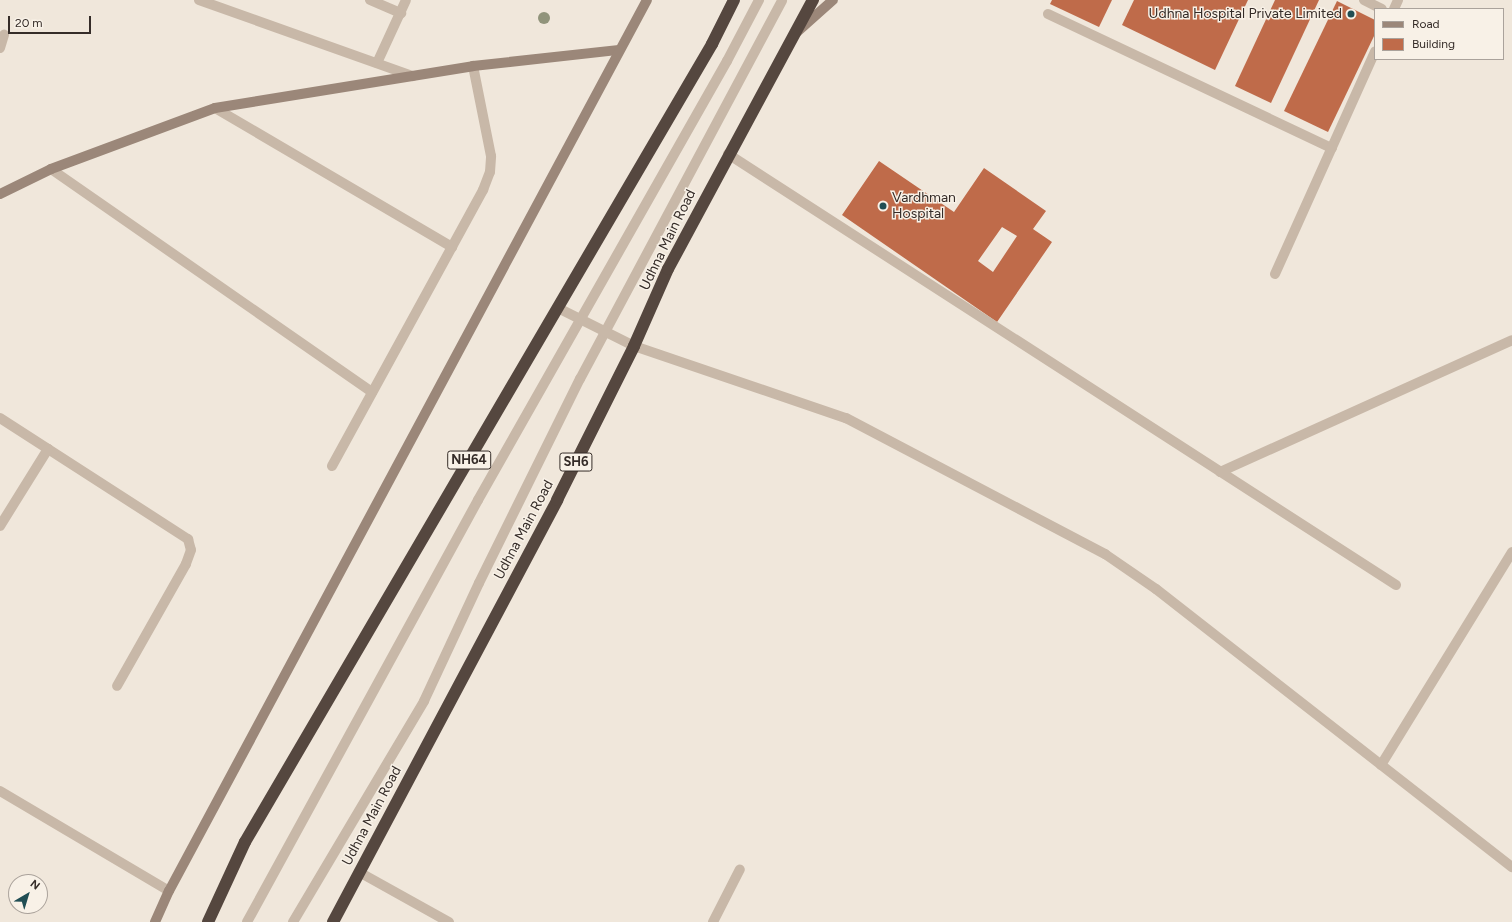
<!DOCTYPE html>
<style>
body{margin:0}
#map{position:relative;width:1512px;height:922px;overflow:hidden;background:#f0e7db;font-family:Figtree,sans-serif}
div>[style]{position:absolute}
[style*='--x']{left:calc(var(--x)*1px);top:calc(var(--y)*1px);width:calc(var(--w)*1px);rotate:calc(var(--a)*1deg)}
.building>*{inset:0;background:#bf6b4a}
.lane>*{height:10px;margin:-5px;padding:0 5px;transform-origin:5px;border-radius:5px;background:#c8b8a8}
.street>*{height:10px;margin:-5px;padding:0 5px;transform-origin:5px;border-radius:5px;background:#c8b8a8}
.secondary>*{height:10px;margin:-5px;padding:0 5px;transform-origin:5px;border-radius:5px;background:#9b8779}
.highway>*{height:12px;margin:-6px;padding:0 6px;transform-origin:6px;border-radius:6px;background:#55473f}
.trees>*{width:12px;height:12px;margin:-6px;border-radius:50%;background:#91947b}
.dots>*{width:11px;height:11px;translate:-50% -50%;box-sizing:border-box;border:2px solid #f8f1e7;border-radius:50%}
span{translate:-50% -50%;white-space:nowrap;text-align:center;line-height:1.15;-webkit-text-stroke:3px #f8f1e7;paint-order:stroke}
.shield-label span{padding:1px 3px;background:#f8f1e7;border:1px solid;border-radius:3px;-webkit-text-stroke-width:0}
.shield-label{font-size:13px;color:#352c28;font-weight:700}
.poi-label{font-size:14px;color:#352c28}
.right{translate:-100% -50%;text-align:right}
.left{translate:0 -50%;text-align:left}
.street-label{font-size:14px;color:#352c28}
.legend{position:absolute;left:1374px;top:8px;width:130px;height:52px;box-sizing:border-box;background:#f8f1e7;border:1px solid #aaa29b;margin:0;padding:5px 7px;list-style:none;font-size:12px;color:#352c28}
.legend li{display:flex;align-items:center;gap:8px;height:20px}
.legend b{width:20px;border:1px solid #aaa29b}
.north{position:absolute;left:8px;top:874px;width:40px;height:40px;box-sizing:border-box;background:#f8f1e7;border:1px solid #aaa29b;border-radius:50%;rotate:38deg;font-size:11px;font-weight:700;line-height:16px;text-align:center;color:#352c28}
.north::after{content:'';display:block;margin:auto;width:14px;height:18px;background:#204e54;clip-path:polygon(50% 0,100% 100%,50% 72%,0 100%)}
.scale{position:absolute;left:8px;top:16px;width:83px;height:18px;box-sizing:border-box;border:2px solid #352c28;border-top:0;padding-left:5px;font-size:12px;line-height:14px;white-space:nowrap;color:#352c28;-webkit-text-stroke:3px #f8f1e7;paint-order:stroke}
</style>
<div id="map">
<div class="building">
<div style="clip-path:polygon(1052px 0,1112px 0,1099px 27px,1050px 4px)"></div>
<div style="clip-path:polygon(1134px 0,1248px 0,1215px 70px,1122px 25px)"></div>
<div style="clip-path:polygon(1275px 0,1319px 0,1271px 103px,1235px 86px)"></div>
<div style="clip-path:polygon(1337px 1px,1375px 20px,1375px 34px,1328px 132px,1284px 111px)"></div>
<div style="clip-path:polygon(evenodd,879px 161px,954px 212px,984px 168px,1046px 211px,1033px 229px,1052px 242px,997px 322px,842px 215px,879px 161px,1002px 227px,1017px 236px,993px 272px,978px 261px,1002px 227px)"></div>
</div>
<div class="lane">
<div style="--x:247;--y:922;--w:481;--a:-61.3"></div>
<div style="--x:478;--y:500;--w:505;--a:-60.44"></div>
<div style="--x:727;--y:61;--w:69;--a:-62.3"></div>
<div style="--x:293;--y:922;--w:257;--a:-59.3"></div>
<div style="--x:424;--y:701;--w:130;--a:-65"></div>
<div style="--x:479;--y:583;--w:228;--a:-63.7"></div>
<div style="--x:580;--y:379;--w:429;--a:-61.9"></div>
</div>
<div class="street">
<div style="--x:199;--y:0;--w:227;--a:19.6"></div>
<div style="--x:370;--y:0;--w:34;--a:23"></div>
<div style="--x:1364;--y:0;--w:20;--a:27"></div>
<div style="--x:1394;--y:9;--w:10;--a:-66"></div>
<div style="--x:1048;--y:14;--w:314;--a:25.3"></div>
<div style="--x:0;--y:48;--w:14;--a:-73"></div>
<div style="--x:377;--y:63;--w:69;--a:-65.3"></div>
<div style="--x:215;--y:108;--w:275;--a:30.4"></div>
<div style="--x:728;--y:154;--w:795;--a:32.83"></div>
<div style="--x:51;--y:169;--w:391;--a:34.8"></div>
<div style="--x:1275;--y:274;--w:244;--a:-65.8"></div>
<div style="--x:558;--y:308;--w:85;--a:26.6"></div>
<div style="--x:634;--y:346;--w:224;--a:18.8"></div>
<div style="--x:846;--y:418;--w:293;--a:27.7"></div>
<div style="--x:1105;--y:554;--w:62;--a:34.5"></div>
<div style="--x:1156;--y:589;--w:452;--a:38"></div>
<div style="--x:0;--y:418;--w:224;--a:32.8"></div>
<div style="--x:188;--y:539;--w:11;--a:75"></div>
<div style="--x:191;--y:550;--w:15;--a:110"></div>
<div style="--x:186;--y:564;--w:140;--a:119.5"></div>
<div style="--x:332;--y:466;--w:315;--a:-61.3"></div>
<div style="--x:483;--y:190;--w:19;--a:-69"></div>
<div style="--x:490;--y:172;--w:16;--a:-86"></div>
<div style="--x:491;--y:156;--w:92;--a:-101.3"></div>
<div style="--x:1220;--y:472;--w:320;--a:-24.3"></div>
<div style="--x:0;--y:526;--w:91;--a:-58.1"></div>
<div style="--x:1381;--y:765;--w:250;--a:-58.4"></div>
<div style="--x:0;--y:791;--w:196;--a:30.6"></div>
<div style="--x:359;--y:872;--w:103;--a:29.1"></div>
<div style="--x:713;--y:922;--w:59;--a:-63"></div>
</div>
<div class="secondary">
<div style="--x:797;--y:32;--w:48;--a:-41.6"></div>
<div style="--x:0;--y:194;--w:57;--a:-26.1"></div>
<div style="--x:51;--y:169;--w:175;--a:-20.4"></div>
<div style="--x:215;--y:108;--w:261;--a:-9.2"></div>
<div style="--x:473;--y:66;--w:147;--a:-6.3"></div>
<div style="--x:155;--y:922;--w:34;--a:-66"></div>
<div style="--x:169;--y:891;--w:1011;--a:-61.79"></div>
</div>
<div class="highway">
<div style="--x:208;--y:922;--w:88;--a:-65.2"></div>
<div style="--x:245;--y:842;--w:925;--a:-59.66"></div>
<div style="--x:712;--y:44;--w:49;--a:-63.4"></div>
<div style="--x:333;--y:922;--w:478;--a:-62"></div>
<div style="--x:557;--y:500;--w:172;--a:-63.4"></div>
<div style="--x:634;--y:346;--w:84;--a:-66.2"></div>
<div style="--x:668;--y:269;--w:306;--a:-61.7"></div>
</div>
<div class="trees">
<div style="left:544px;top:18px"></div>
</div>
<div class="dots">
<div style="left:1351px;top:14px;background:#204e54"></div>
<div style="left:883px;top:206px;background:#204e54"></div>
</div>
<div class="shield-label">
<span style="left:469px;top:460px">NH64</span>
<span style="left:576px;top:462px">SH6</span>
</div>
<div class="poi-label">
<span class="right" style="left:1342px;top:14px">Udhna Hospital Private Limited</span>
<span class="left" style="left:892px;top:206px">Vardhman<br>Hospital</span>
</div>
<div class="street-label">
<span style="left:668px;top:240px;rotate:-64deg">Udhna Main Road</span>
<span style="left:524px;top:530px;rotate:-62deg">Udhna Main Road</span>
<span style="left:372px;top:816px;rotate:-62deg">Udhna Main Road</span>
</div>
<ul class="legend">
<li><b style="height:5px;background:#9b8779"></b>Road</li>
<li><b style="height:11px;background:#bf6b4a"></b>Building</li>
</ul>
<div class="north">N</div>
<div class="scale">20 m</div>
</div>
